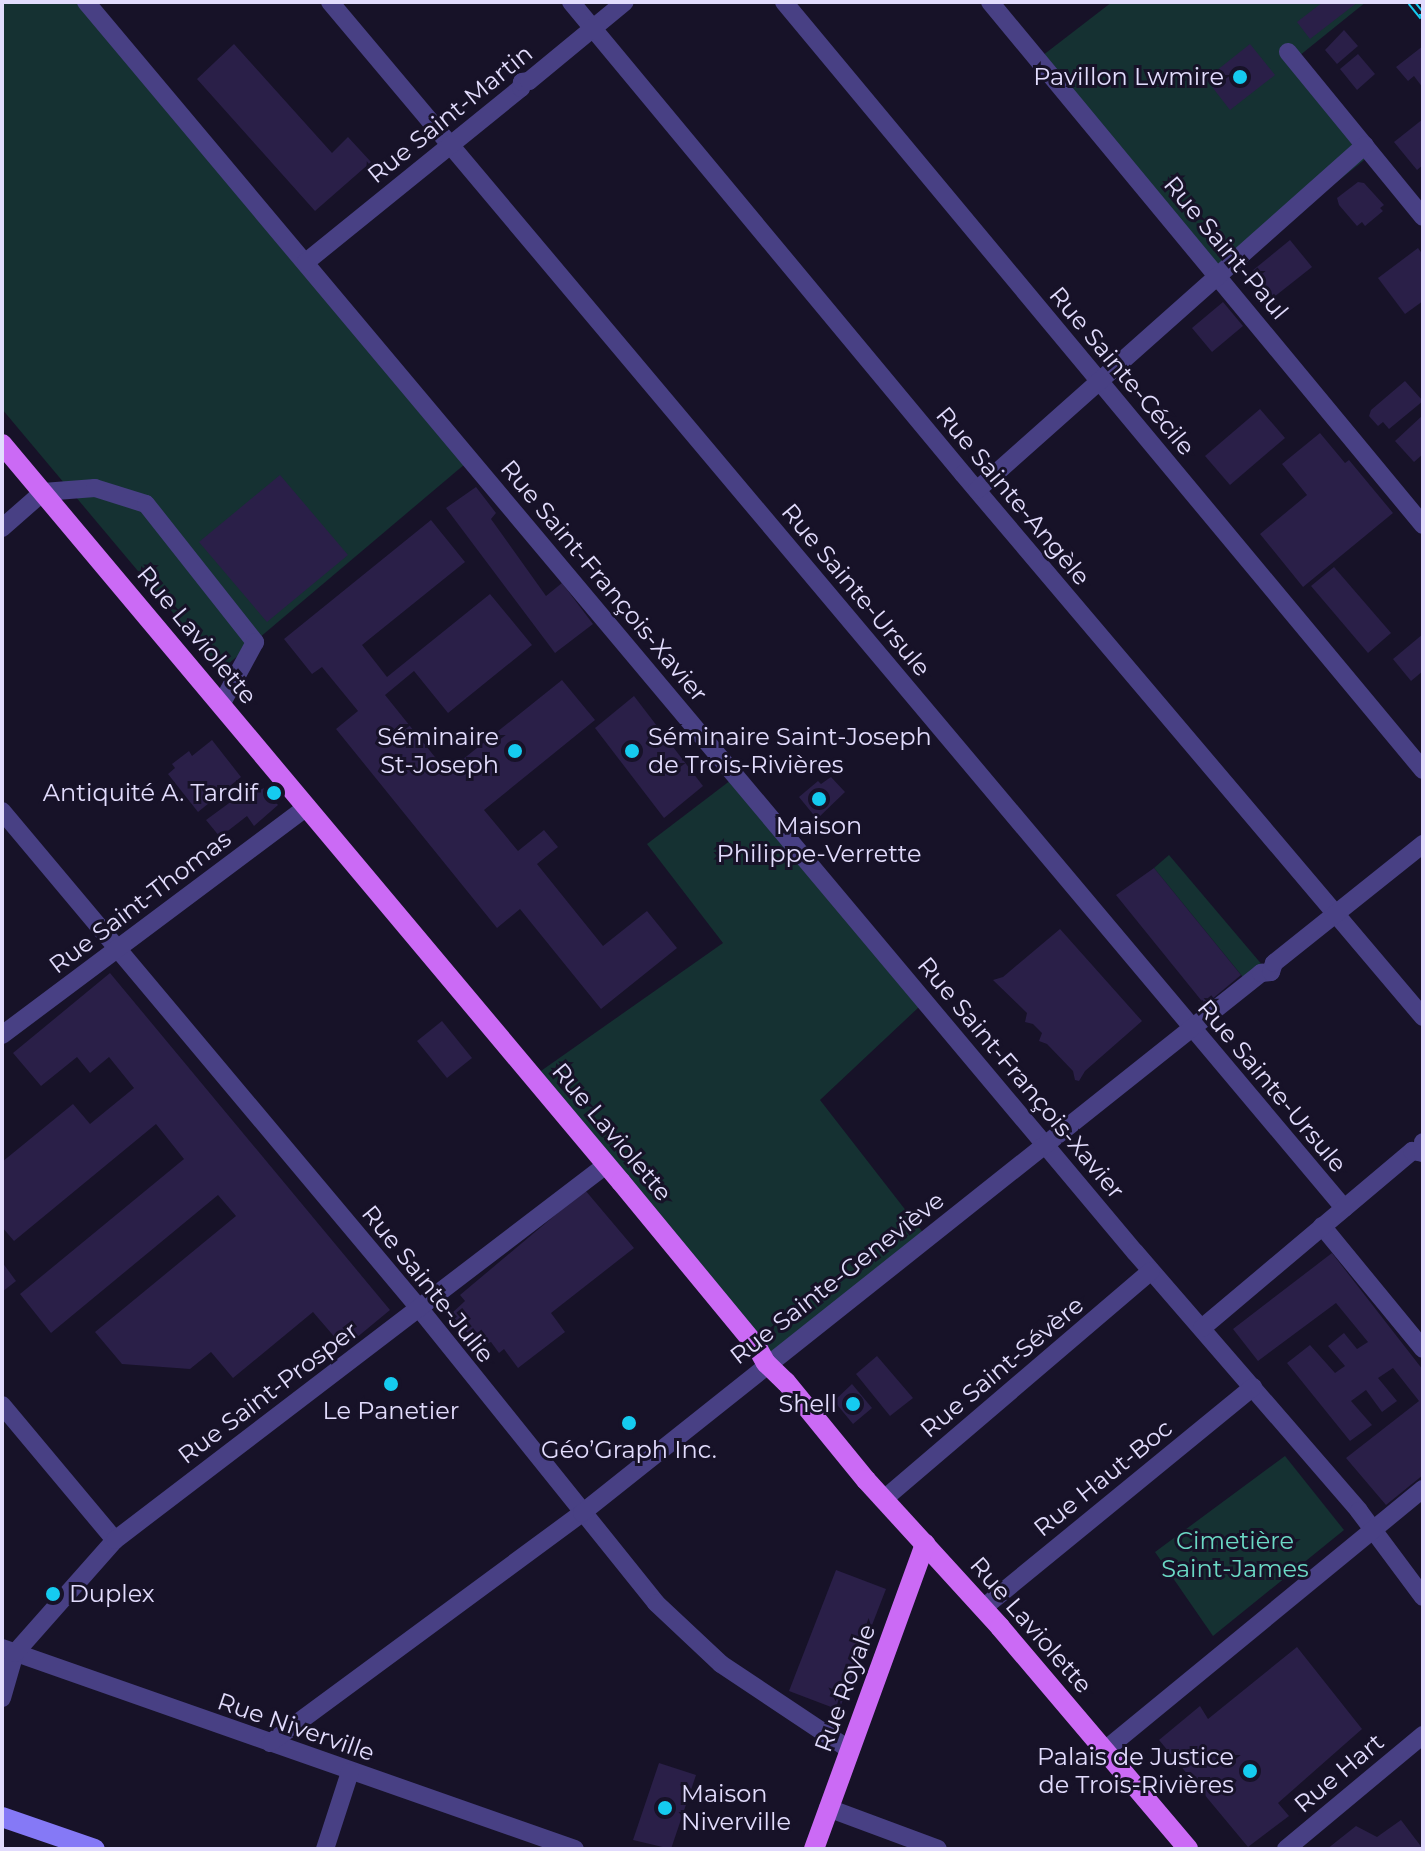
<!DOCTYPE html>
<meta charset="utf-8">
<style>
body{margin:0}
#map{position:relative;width:1425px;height:1851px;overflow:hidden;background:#171228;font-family:Montserrat,sans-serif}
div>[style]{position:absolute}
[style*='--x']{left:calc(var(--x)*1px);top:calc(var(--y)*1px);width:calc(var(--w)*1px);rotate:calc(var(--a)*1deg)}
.green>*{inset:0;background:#153132}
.building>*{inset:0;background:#2a1f48}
.street>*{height:18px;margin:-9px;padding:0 9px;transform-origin:9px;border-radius:9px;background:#484084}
.secondary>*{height:20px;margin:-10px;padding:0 10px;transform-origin:10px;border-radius:10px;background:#8579f6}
.primary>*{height:20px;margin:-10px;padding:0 10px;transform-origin:10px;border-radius:10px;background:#cb6af5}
.rail>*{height:8px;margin-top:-4px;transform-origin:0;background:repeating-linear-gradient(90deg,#171228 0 15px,#15cbf0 0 30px);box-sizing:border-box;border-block:2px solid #15cbf0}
.dots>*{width:22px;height:22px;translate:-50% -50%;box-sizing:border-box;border:4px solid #171228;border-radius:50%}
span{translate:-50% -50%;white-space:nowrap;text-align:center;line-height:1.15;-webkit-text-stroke:6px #171228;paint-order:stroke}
.poi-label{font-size:24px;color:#e2dcfd}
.right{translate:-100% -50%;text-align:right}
.left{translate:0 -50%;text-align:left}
.street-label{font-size:24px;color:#e2dcfd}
.park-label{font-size:24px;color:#6bd9c5}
.frame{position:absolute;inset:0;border:4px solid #e2dcfd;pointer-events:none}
</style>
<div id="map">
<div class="green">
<div style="clip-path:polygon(2px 2px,80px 2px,465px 464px,221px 670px,2px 409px)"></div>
<div style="clip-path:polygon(1112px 2px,1366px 2px,1294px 60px,1378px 149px,1223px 273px,1038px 59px)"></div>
<div style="clip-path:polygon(731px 780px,919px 1007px,820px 1100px,928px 1239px,766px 1363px,538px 1073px,723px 943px,647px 844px)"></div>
<div style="clip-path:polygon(1169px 855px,1269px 973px,1251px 987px,1154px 868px)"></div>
<div style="clip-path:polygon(1285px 1456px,1344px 1530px,1213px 1636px,1155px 1552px)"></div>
</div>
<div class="building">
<div style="clip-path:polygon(1323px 2px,1358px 2px,1310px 39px,1297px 22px)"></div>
<div style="clip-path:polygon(1344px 30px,1358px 46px,1337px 64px,1325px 50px)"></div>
<div style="clip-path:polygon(234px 44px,332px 153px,348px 137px,371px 162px,315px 211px,197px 79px)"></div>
<div style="clip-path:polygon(1250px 44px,1275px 75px,1230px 110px,1206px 79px)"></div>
<div style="clip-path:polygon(1423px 46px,1423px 88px,1414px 76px,1408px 81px,1396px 67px)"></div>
<div style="clip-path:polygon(1358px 54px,1375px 74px,1357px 90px,1340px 69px)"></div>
<div style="clip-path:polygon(1423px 119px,1423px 165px,1417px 170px,1394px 142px)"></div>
<div style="clip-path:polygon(1358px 182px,1364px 183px,1384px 205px,1380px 208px,1383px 211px,1365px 226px,1362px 222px,1357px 226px,1339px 205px,1337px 198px)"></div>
<div style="clip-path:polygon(1290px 240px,1312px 267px,1274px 297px,1252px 271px)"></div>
<div style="clip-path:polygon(1418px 248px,1423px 255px,1423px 301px,1405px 314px,1378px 278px)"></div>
<div style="clip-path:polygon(1223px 302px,1243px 326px,1212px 352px,1192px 328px)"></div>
<div style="clip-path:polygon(1405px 381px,1423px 401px,1389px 429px,1383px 422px,1378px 426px,1369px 416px,1371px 410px)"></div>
<div style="clip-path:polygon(1260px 409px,1285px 438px,1230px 485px,1205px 456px)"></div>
<div style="clip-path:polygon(1423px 415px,1423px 454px,1414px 462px,1395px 441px)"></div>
<div style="clip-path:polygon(1320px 433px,1345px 463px,1349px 460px,1393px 513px,1303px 587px,1260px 534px,1307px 495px,1282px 464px)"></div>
<div style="clip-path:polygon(280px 475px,348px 555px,267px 622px,199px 542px)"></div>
<div style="clip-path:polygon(476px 487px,496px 513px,491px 519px,546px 596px,562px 583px,593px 624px,555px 653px,446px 508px)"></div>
<div style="clip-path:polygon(431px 520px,465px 562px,362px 645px,387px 677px,490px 594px,532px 645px,448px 713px,414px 671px,385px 695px,447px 772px,562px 680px,595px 720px,484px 810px,518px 851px,544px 830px,558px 847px,537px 864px,603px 946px,647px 911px,677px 948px,601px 1009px,520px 909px,497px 928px,336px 729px,358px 711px,322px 667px,312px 674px,284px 639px)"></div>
<div style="clip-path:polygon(1334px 567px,1391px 633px,1368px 653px,1311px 586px)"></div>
<div style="clip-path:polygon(1423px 634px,1423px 671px,1411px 681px,1393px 659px)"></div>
<div style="clip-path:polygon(634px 696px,703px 786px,664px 818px,595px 728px)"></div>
<div style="clip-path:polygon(212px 740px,241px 777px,198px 812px,168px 774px,175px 768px,172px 764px,189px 751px,192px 756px)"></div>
<div style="clip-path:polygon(831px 777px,845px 792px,817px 819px,799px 797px,818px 781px,821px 784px)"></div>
<div style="clip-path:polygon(255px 784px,260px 790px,264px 788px,278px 805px,254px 826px,247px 816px,220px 837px,206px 820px)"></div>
<div style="clip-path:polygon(1154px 868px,1241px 975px,1205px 1005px,1116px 895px)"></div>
<div style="clip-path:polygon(1060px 929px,1142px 1021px,1085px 1071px,1079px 1081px,1075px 1080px,1073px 1071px,1047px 1044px,1039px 1041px,1042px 1033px,1033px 1024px,1025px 1022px,1027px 1013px,993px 980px,1003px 977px)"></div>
<div style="clip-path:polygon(110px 973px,390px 1310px,344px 1348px,313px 1312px,233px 1378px,211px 1352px,190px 1369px,122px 1364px,95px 1332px,236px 1216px,218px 1195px,51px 1333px,20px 1294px,184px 1159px,156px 1124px,14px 1241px,2px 1227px,2px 1162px,73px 1104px,90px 1124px,134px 1088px,109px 1057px,90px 1073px,77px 1057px,41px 1086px,13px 1053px)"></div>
<div style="clip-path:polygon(442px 1021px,472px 1058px,447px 1078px,417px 1041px)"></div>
<div style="clip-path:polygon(585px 1190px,634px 1248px,551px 1313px,565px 1332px,518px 1368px,504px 1349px,499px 1353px,491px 1342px,479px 1346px,451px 1314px,465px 1301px,460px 1295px)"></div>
<div style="clip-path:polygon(1332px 1253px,1423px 1370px,1423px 1475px,1386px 1505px,1346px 1458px,1419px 1401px,1393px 1368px,1378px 1378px,1397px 1401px,1382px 1412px,1366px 1390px,1351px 1401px,1372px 1425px,1350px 1441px,1287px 1363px,1310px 1345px,1335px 1373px,1345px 1366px,1328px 1346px,1344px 1333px,1357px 1349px,1368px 1342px,1336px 1303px,1258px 1361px,1233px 1329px)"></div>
<div style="clip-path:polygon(2px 1262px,16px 1281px,2px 1292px)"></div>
<div style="clip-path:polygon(877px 1356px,913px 1398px,890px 1416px,856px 1374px)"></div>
<div style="clip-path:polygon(852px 1384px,872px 1408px,853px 1424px,834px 1401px)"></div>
<div style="clip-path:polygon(836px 1570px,886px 1589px,839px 1710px,789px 1691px)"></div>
<div style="clip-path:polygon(1297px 1647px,1362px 1729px,1278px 1803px,1289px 1816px,1248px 1847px,1159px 1740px,1200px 1706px,1208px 1719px)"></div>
<div style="clip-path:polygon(659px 1763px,696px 1775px,671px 1849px,633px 1840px)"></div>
<div style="clip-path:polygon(1401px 1820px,1423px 1849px,1327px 1849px,1356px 1826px,1377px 1837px)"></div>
</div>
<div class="street">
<div style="--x:86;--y:2;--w:1632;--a:50"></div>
<div style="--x:1135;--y:1252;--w:342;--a:49.1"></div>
<div style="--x:1359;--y:1511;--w:107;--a:53.3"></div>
<div style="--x:330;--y:2;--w:1576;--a:49.94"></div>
<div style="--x:571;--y:2;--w:614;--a:50.29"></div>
<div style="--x:963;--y:474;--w:712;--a:49.73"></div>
<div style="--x:784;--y:2;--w:999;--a:50.24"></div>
<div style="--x:990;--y:2;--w:679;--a:50.38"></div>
<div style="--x:1288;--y:52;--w:213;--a:50.7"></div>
<div style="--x:306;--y:262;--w:277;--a:-39"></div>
<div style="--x:521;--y:88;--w:6;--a:-81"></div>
<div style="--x:522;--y:82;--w:7;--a:-8"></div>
<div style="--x:529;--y:81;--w:124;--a:-39.5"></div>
<div style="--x:977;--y:490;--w:519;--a:-41.64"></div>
<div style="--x:2;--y:528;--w:55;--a:-41.3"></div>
<div style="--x:43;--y:492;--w:52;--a:-4.4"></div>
<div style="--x:95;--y:488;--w:53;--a:17.4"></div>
<div style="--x:146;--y:504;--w:176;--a:51.7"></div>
<div style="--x:255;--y:642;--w:72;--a:118.4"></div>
<div style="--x:2;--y:811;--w:649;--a:50"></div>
<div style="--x:419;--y:1308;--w:378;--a:51.2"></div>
<div style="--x:656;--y:1603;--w:89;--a:43.2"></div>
<div style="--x:721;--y:1664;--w:155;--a:33.7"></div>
<div style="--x:2;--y:1035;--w:381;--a:-36.8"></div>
<div style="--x:1322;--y:1226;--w:159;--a:50.6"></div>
<div style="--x:1202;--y:1328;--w:275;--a:-40.1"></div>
<div style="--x:1412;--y:1151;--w:11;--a:10"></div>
<div style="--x:1423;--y:1153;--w:11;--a:-90"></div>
<div style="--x:2;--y:1405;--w:176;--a:50.1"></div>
<div style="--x:884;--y:1499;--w:351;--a:-40.5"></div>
<div style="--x:983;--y:1608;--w:349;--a:-39.3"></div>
<div style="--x:2;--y:1648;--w:607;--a:19.33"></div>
<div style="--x:2;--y:1698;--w:47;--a:-73.9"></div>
<div style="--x:15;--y:1653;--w:151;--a:-48.5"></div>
<div style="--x:115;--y:1540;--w:618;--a:-37.37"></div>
<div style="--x:270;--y:1743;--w:388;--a:-36.4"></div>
<div style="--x:582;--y:1513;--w:868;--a:-38.49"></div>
<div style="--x:1261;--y:973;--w:10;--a:-6"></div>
<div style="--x:1271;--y:972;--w:9;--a:-72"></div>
<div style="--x:1274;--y:963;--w:191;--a:-38.6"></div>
<div style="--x:1105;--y:1750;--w:411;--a:-39.4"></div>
<div style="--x:828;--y:1808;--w:117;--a:20.4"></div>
<div style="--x:325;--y:1849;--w:81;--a:-72"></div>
<div style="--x:1286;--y:1849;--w:178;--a:-39.8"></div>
</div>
<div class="secondary">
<div style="--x:2;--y:1817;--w:98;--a:19"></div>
</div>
<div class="primary">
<div style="--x:2;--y:444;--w:963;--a:50.01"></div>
<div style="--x:621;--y:1182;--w:214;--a:50.5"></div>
<div style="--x:757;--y:1347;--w:18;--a:61"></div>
<div style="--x:766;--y:1363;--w:28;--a:44"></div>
<div style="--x:786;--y:1382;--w:127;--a:50.8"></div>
<div style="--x:866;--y:1480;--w:199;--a:47.6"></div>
<div style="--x:1000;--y:1627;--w:291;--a:49.7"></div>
<div style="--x:814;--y:1849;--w:325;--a:-70"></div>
</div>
<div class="rail">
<div style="--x:1411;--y:2;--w:19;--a:51"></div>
</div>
<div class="dots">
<div style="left:1240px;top:77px;background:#15cbf0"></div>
<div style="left:515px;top:751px;background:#15cbf0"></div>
<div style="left:632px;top:751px;background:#15cbf0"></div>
<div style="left:274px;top:793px;background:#15cbf0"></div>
<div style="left:819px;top:799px;background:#15cbf0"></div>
<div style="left:391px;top:1384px;background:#15cbf0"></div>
<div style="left:853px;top:1404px;background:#15cbf0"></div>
<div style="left:629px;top:1423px;background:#15cbf0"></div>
<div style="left:53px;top:1594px;background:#15cbf0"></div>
<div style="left:1250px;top:1771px;background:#15cbf0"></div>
<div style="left:665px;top:1808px;background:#15cbf0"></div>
</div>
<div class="poi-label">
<span class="right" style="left:1224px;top:77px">Pavillon Lwmire</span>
<span class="right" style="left:499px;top:751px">Séminaire<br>St-Joseph</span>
<span class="left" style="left:648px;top:751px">Séminaire Saint-Joseph<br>de Trois‑Rivières</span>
<span class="right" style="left:258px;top:793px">Antiquité A. Tardif</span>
<span style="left:819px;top:840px">Maison<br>Philippe-Verrette</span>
<span class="right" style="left:837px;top:1404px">Shell</span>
<span style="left:391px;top:1411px">Le Panetier</span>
<span style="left:629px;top:1450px">Géo’Graph Inc.</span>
<span class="left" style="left:69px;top:1594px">Duplex</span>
<span class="right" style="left:1234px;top:1771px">Palais de Justice<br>de Trois-Rivières</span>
<span class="left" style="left:681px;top:1808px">Maison<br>Niverville</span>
</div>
<div class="street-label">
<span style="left:450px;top:114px;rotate:-39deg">Rue Saint-Martin</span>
<span style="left:1226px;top:248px;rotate:50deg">Rue Saint-Paul</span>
<span style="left:1122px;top:371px;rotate:50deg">Rue Sainte-Cécile</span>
<span style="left:1013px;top:496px;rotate:50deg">Rue Sainte-Angèle</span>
<span style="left:604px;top:581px;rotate:50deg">Rue Saint-François-Xavier</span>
<span style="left:856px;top:590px;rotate:50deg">Rue Sainte-Ursule</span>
<span style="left:197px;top:635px;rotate:50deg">Rue Laviolette</span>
<span style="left:140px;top:902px;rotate:-37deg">Rue Saint-Thomas</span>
<span style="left:1021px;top:1078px;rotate:50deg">Rue Saint-François-Xavier</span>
<span style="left:1272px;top:1086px;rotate:50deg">Rue Sainte-Ursule</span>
<span style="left:612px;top:1132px;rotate:50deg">Rue Laviolette</span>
<span style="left:837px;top:1278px;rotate:-38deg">Rue Sainte-Geneviève</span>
<span style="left:428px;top:1284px;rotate:51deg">Rue Sainte-Julie</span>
<span style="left:1002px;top:1367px;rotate:-40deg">Rue Saint-Sévère</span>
<span style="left:268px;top:1393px;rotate:-37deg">Rue Saint-Prosper</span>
<span style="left:1103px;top:1478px;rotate:-39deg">Rue Haut-Boc</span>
<span style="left:1031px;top:1625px;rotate:49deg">Rue Laviolette</span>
<span style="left:845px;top:1688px;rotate:-70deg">Rue Royale</span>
<span style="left:296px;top:1727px;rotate:19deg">Rue Niverville</span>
<span style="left:1339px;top:1773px;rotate:-40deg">Rue Hart</span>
</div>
<div class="park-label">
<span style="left:1235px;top:1555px">Cimetière<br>Saint-James</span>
</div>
<div class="frame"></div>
</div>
